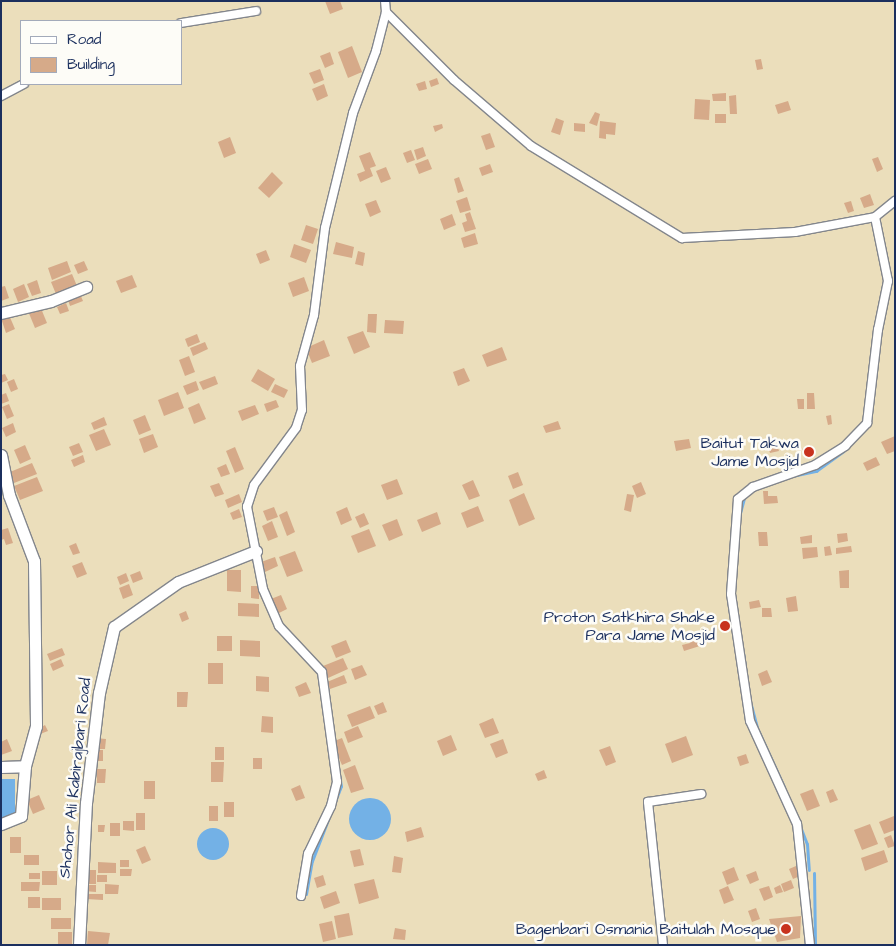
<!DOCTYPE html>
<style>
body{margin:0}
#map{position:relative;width:896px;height:946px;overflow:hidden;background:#ebdebb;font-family:"Architects Daughter",sans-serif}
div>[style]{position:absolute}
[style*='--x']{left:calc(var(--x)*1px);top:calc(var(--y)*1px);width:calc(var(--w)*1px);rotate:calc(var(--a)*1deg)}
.water>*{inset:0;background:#73b1e6}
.round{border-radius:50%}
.stream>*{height:3px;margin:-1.5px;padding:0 1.5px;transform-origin:1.5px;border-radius:1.5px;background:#73b1e6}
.building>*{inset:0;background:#d6aa89}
.roads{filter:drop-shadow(1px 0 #83868c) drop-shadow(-1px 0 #83868c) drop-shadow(0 1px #83868c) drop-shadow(0 -1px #83868c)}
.street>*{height:8px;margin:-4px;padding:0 4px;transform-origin:4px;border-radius:4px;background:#fff}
.secondary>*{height:11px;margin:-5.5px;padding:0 5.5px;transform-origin:5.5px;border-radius:5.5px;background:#fff}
.dots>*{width:14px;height:14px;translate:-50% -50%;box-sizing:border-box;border:2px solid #fdfcf7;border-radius:50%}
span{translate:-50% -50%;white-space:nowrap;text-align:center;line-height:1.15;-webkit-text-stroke:5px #fdfcf7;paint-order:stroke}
.poi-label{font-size:16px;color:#1b2f5e}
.right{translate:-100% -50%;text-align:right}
.street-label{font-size:16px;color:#1b2f5e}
.frame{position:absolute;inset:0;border:2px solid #1b2f5e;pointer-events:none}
.legend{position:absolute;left:20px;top:20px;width:162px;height:65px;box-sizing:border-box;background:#fdfcf7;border:1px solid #a3aaba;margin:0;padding:6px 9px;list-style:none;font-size:15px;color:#1b2f5e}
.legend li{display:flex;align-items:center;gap:10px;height:25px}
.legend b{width:25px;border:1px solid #a3aaba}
</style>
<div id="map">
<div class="water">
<div style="clip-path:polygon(1px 779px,15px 779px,15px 821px,1px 821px)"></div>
<div class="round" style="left:349px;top:798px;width:42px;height:42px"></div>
<div class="round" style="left:197px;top:828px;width:32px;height:32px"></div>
</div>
<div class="stream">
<div style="--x:792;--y:476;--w:25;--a:-12"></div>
<div style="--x:816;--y:471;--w:34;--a:-36"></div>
<div style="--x:740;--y:513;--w:16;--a:-75"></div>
<div style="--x:743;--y:653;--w:14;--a:82"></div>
<div style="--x:751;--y:705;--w:24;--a:75"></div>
<div style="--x:757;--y:728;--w:65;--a:65.4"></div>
<div style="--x:795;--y:813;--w:33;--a:69"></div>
<div style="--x:807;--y:844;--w:26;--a:86"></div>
<div style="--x:814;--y:873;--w:72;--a:89.2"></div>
<div style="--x:306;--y:894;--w:34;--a:-80"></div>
<div style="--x:312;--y:861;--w:80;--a:-68.9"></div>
<div style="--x:341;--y:786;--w:17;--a:-100"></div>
</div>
<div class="building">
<div style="clip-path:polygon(325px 1px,340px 1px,343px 9px,330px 14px)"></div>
<div style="clip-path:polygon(352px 46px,362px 72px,348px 78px,338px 52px)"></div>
<div style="clip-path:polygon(330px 52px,334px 64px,325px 68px,320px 56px)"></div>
<div style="clip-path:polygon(761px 59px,763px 69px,757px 70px,755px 60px)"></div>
<div style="clip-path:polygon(320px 69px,324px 80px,314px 84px,309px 73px)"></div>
<div style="clip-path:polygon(437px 78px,439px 84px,431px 87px,429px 81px)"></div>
<div style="clip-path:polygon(425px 81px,427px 89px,419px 91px,416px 84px)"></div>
<div style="clip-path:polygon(324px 84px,328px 96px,317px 101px,312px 89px)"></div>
<div style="clip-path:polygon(726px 93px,726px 101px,713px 101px,712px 94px)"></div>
<div style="clip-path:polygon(736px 95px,737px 114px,730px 114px,729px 96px)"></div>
<div style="clip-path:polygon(695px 99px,710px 100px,709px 120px,694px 119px)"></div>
<div style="clip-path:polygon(788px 101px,791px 110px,778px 114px,775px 105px)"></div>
<div style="clip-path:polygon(595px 112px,600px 114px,597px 126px,589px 123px)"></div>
<div style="clip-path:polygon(715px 114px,726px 114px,726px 123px,715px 123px)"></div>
<div style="clip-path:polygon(556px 118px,564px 121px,560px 135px,551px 132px)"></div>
<div style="clip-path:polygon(600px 121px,616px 123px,615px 135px,606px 134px,606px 139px,599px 138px)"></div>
<div style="clip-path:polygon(574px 123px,585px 124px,585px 132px,574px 131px)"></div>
<div style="clip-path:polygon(442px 124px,443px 128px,435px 132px,433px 126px)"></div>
<div style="clip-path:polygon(490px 133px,495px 147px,486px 150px,481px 136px)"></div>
<div style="clip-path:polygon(230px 137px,236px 153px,224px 158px,218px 142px)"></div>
<div style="clip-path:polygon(423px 147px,426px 156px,417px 160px,414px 150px)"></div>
<div style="clip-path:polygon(411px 150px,415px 160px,407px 163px,403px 153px)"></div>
<div style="clip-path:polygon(370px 152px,376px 166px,370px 168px,373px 176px,360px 182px,357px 174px,365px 171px,359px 156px)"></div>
<div style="clip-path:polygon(878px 157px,883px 169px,877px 172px,872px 159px)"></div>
<div style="clip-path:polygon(428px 159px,432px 169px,419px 174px,415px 164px)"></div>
<div style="clip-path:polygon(490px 164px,493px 172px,482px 176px,479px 168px)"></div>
<div style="clip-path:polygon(386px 167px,391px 179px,381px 183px,376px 171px)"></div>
<div style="clip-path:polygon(272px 172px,283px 183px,269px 198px,258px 188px)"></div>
<div style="clip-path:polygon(459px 177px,464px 191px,458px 193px,454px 179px)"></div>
<div style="clip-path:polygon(870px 194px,874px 205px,864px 208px,860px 198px)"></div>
<div style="clip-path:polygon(467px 197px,471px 210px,460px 213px,456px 201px)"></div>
<div style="clip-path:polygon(376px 200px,381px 212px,370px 217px,365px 204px)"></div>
<div style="clip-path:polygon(851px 201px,854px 211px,848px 213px,844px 203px)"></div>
<div style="clip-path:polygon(470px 212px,476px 229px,465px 232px,462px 223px,467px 221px,465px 214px)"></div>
<div style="clip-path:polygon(452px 214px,456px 225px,444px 230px,440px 219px)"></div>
<div style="clip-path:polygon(306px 225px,318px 229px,313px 244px,301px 240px)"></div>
<div style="clip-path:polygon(475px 233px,478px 244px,464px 248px,461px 238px)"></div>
<div style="clip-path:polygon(336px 242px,354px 247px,352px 258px,333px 254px)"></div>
<div style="clip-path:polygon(294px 244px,311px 250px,306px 263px,290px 257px)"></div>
<div style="clip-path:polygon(266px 250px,270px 260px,260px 264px,256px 254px)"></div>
<div style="clip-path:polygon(358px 251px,365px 253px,363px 266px,355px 264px)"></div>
<div style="clip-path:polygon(67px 261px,71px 272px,52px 280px,48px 268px)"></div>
<div style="clip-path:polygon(84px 261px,88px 270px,78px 274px,74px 265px)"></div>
<div style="clip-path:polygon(72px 274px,77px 286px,56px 294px,51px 282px)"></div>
<div style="clip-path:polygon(132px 275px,137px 287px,121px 293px,116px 281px)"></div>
<div style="clip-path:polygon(304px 277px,309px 291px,293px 297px,288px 283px)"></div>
<div style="clip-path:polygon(37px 280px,41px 293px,32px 296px,27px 284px)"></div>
<div style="clip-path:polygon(24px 284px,29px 297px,18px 302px,13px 289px)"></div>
<div style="clip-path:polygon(5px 286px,9px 298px,1px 301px,1px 287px)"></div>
<div style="clip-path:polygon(79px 292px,83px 301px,70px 306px,67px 297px)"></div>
<div style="clip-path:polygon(66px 303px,69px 311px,60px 314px,57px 307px)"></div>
<div style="clip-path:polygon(40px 306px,47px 323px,35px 328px,28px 311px)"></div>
<div style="clip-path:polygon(368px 314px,377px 314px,376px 333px,367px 332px)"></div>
<div style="clip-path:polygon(9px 315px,15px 329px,6px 333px,1px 318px)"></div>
<div style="clip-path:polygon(385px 320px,404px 321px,403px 334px,384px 333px)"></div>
<div style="clip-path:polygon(363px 331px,370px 347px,354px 354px,347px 337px)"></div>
<div style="clip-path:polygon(197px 334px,200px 342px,188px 347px,185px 339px)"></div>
<div style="clip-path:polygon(324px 340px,330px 356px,312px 363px,306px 348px)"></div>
<div style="clip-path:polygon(205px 342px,208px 349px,193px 356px,190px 348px)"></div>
<div style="clip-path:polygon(502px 347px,507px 360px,487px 367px,482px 355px)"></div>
<div style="clip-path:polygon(189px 356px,195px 372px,185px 376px,179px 360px)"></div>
<div style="clip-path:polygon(464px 368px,470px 381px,458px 386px,453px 372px)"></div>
<div style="clip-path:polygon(258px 369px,275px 379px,268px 391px,251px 381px)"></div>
<div style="clip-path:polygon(5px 374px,8px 380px,1px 383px,1px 375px)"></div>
<div style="clip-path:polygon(215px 376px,218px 384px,203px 390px,199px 382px)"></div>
<div style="clip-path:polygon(14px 379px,18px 389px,11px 392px,7px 382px)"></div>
<div style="clip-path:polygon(196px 381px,199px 390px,187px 395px,183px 386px)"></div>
<div style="clip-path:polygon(275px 384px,288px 390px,284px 398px,271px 392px)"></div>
<div style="clip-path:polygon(178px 392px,184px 408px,164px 416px,158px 400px)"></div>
<div style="clip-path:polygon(6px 393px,9px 401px,1px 404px,1px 395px)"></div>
<div style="clip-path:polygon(807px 393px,814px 393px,815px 409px,807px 409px)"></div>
<div style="clip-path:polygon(797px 399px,804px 399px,804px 409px,798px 409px)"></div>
<div style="clip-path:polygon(276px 400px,279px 407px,267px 412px,264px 404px)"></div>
<div style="clip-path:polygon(199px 403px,206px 419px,194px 424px,188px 408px)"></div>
<div style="clip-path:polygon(9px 404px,14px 416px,7px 419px,2px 407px)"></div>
<div style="clip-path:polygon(255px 405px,259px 414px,242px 421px,238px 411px)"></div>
<div style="clip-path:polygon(145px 415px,151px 430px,139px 435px,133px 420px)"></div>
<div style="clip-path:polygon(831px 415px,832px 424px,828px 425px,826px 416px)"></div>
<div style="clip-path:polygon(104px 417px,107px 425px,94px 430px,91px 423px)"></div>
<div style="clip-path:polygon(558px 421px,561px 429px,546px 433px,543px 426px)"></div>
<div style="clip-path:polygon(13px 423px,16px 432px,6px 437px,2px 428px)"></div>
<div style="clip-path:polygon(104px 429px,111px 445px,96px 451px,89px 435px)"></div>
<div style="clip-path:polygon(153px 434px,158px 447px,144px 453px,139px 439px)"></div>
<div style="clip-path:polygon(895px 436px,895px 451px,887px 454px,881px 442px)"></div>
<div style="clip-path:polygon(775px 437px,779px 451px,770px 453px,766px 440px)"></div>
<div style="clip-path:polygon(689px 439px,691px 448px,676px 451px,674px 441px)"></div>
<div style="clip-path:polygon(79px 443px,83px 452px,73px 456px,69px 447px)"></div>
<div style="clip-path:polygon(25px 445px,31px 459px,20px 464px,14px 450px)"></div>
<div style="clip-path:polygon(811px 445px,815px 456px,807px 459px,802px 449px)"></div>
<div style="clip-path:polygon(235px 447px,244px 469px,235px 473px,226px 451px)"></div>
<div style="clip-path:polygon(83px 455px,85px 462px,74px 467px,71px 460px)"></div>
<div style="clip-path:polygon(876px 457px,880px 465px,867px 471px,863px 463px)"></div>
<div style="clip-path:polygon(32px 463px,37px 474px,14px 483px,10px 472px)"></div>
<div style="clip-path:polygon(226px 464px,230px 474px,221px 477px,217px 468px)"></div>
<div style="clip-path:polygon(518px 472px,523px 485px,513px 489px,508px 476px)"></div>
<div style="clip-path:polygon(37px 477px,43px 491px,20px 500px,14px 486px)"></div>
<div style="clip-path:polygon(397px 479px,403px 494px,387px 500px,381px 485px)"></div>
<div style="clip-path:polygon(473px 480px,480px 496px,469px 500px,462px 485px)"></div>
<div style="clip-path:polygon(641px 482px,646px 494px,637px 498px,632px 486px)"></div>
<div style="clip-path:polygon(219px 483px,224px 494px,215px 497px,210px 486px)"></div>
<div style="clip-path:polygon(763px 491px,768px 491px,768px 496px,777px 496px,778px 503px,764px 504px)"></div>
<div style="clip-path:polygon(524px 493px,535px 519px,519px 526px,509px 500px)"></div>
<div style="clip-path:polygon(239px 494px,242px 502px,228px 508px,225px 500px)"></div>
<div style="clip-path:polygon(627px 494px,634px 495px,631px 512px,624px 510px)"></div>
<div style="clip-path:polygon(478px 506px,484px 521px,467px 528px,461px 513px)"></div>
<div style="clip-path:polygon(274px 507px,278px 517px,267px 521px,263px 511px)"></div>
<div style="clip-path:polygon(347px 507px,352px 520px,341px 525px,336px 512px)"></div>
<div style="clip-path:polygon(239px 509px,242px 517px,233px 520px,230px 513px)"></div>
<div style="clip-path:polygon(287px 511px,295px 532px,287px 536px,279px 515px)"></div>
<div style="clip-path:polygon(437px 512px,441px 524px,422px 532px,417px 520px)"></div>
<div style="clip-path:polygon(364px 513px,369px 524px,360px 528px,355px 517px)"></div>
<div style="clip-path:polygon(397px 519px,403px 535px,389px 541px,382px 525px)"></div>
<div style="clip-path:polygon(272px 521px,278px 537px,268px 541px,262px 526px)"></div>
<div style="clip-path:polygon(8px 528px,13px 543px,6px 545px,4px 539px,1px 540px,1px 530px)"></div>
<div style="clip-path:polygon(369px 529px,376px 546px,358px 553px,351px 536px)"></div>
<div style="clip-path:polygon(758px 532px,767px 532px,768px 546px,759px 546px)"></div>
<div style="clip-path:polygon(847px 533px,848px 541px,838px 543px,837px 534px)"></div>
<div style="clip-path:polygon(812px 535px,812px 543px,801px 544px,800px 537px)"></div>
<div style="clip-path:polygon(76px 543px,80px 553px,73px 555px,69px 546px)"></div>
<div style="clip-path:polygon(830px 546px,832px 555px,825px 556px,824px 547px)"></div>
<div style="clip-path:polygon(851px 546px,852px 552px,836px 554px,836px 548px)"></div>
<div style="clip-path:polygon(817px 547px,818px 557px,803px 559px,802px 548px)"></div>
<div style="clip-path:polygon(295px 551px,303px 571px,287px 577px,279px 557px)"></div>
<div style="clip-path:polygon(275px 557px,278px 566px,265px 572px,261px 562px)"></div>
<div style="clip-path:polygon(82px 562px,87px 574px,77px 578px,72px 566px)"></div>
<div style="clip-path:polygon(227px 570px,241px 570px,241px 592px,227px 591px)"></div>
<div style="clip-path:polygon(849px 570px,849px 588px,840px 588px,839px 571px)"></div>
<div style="clip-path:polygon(140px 571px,143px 579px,133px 583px,130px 575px)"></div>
<div style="clip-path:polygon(126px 573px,129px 581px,120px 585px,117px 577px)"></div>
<div style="clip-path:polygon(129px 584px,133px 595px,123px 599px,119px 588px)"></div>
<div style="clip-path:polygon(251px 586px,259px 586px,259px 599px,251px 598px)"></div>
<div style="clip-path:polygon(281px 595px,287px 609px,277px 614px,271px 599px)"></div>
<div style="clip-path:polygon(796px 596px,798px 611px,788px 612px,786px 598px)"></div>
<div style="clip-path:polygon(759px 600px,761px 607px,750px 609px,749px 602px)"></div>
<div style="clip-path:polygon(238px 603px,259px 604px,259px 617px,238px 616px)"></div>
<div style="clip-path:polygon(762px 608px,771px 608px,772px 617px,762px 617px)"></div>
<div style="clip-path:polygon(186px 611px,189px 619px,182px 622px,179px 614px)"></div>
<div style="clip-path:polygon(729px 621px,730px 629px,721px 630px,721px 622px)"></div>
<div style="clip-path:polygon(698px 631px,703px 645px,684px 651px,682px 645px,690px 643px,687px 635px)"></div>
<div style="clip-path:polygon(217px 636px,232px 636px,232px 651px,217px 651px)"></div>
<div style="clip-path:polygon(240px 640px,260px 641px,260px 657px,240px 656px)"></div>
<div style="clip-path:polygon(346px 640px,351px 652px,336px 658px,331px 646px)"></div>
<div style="clip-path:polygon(62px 648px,65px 655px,50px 661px,47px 654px)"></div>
<div style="clip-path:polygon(343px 658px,348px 669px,328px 678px,323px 666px)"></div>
<div style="clip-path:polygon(61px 659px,64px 666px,53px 671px,50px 664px)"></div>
<div style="clip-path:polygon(208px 663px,223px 663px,223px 684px,208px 684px)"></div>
<div style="clip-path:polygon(362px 665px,367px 675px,355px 680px,351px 669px)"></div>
<div style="clip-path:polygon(767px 670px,772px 682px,762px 686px,758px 674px)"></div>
<div style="clip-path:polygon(344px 675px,347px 683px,330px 689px,327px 682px)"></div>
<div style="clip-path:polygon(256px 676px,269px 677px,269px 692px,256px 691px)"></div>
<div style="clip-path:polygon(306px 682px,311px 693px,299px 697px,295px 687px)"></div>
<div style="clip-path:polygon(177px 692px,188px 692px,187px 707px,177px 707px)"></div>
<div style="clip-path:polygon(383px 702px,387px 712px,378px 715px,374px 706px)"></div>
<div style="clip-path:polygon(370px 706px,375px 718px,352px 727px,347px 715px)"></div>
<div style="clip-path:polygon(262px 716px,273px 717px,273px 733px,261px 732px)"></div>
<div style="clip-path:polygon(493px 718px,499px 733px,485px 738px,479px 724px)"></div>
<div style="clip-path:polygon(45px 725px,48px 731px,40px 734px,38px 729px)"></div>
<div style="clip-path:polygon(358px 726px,363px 737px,348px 743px,344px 732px)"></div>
<div style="clip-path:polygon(451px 735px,457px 750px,443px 756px,437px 741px)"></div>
<div style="clip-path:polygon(686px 736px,693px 755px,672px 763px,665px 744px)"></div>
<div style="clip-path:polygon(95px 738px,106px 739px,105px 749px,95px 749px)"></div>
<div style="clip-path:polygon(342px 738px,351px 761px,342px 765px,332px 742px)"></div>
<div style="clip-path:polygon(7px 739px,12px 751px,1px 755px,1px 742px)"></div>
<div style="clip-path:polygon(503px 739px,508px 753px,496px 758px,490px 744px)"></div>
<div style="clip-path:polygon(610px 746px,616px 762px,606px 766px,599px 750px)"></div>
<div style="clip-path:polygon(215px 747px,224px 747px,224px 760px,215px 760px)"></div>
<div style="clip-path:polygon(96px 750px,103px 750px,103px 761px,95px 761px)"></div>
<div style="clip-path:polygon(746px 754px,749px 763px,740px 766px,737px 757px)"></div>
<div style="clip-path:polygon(253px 758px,262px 758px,262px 769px,253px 769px)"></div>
<div style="clip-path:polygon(211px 762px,224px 762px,223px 782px,211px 782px)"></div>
<div style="clip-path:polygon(355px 765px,364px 789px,351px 793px,343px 770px)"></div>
<div style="clip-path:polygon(97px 769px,106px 769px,105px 783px,97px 783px)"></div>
<div style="clip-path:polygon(544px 770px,547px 778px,538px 781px,535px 774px)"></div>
<div style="clip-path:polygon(144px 781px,155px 781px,155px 799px,144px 799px)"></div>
<div style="clip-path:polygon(300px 785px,305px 798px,296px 801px,291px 789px)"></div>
<div style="clip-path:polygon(813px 789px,820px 806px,807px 811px,800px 794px)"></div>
<div style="clip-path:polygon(833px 789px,838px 800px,830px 803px,826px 792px)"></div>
<div style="clip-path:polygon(39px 795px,45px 809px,33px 814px,27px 800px)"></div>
<div style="clip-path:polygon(224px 802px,234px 802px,234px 817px,224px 817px)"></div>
<div style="clip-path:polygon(209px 806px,218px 806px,218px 821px,209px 821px)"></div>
<div style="clip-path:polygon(136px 813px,145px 813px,145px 830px,136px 830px)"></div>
<div style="clip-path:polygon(894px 816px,895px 830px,884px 834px,879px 822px)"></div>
<div style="clip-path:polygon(123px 821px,134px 821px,134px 831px,123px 830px)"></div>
<div style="clip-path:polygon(110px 823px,120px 823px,120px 836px,110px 836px)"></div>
<div style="clip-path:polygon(870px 824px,878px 844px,862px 850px,854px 830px)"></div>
<div style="clip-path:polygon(98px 825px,105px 825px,104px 832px,98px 832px)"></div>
<div style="clip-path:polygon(421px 827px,424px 837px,407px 842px,405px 832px)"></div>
<div style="clip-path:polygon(891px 835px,895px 846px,888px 848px,884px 838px)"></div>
<div style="clip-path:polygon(10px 837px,21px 837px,21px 853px,10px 853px)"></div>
<div style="clip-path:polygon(145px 846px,151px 860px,142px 864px,136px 850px)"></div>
<div style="clip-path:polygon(360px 849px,364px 865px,354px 867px,350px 851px)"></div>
<div style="clip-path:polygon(884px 850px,888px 862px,865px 871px,861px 858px)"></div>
<div style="clip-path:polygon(24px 855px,39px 855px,39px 865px,24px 865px)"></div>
<div style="clip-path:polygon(394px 856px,403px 858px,401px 873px,392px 872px)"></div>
<div style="clip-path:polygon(120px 860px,129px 860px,129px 867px,120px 867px)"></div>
<div style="clip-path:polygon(98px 862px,116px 863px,116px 873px,98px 873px)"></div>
<div style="clip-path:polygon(796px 866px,800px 876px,793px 879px,789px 869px)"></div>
<div style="clip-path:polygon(734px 867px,739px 880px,727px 885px,722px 872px)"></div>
<div style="clip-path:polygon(120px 869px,132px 869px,131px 876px,120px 876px)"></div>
<div style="clip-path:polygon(85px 870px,96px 870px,96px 884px,85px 884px)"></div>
<div style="clip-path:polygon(42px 871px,57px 871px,57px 885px,42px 885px)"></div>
<div style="clip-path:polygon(756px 871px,759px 880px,750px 884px,746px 875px)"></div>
<div style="clip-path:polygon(29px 873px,40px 873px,40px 879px,29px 879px)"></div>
<div style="clip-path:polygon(97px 875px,107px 875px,107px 882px,97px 882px)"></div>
<div style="clip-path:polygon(323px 875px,326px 885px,317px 888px,314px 878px)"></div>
<div style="clip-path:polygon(374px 879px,379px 898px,359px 904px,354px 884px)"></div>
<div style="clip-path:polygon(791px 880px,794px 888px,784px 892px,781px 884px)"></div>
<div style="clip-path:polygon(21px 882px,40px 882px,39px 891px,21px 891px)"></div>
<div style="clip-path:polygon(105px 884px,119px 885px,118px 894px,105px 894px)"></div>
<div style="clip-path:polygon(84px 885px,96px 885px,96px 892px,84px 891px)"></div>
<div style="clip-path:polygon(780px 885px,783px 892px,776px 894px,774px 888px)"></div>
<div style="clip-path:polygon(728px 886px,734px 900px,724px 904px,719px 890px)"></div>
<div style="clip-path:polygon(769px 886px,773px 897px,764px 901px,759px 889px)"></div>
<div style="clip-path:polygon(336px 891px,340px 903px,324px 909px,320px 897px)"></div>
<div style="clip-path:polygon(87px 894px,103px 894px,103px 900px,86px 899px)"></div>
<div style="clip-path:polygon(28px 897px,40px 897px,40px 908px,28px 908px)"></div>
<div style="clip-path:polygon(42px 898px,61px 898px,61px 910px,42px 910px)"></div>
<div style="clip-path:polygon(756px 908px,760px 919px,752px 922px,748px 911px)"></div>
<div style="clip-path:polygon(349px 913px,353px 935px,338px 938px,334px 916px)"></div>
<div style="clip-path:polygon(801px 916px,800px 938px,777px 942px,769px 919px)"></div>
<div style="clip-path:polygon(51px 918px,71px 918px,71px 929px,51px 929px)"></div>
<div style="clip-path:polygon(332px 921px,336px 939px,323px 942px,319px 924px)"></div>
<div style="clip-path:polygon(395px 928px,406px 930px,405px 940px,393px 939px)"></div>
<div style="clip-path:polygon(88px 931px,110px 933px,108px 945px,87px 945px)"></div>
<div style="clip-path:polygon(58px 932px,72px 932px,72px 945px,58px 945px)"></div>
</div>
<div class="roads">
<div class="street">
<div style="--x:386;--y:12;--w:96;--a:45"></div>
<div style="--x:454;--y:80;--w:101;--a:40.6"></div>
<div style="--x:531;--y:146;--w:177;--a:31.4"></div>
<div style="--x:682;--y:238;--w:113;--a:-3"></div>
<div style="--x:795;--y:232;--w:81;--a:-10.6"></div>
<div style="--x:181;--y:23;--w:76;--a:-9.1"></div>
<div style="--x:1;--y:96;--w:26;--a:-28"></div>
<div style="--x:301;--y:896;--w:43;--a:-80.5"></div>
<div style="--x:308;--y:854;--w:53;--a:-64.4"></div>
<div style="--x:331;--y:806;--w:25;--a:-76"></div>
<div style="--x:337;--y:782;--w:111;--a:-97.8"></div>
<div style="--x:322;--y:672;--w:63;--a:-133.1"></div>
<div style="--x:279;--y:626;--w:40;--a:-113.4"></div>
<div style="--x:263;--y:589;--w:84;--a:-101"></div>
<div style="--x:247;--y:507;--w:23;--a:-72"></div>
<div style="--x:254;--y:485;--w:71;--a:-53.6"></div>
<div style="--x:296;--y:428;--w:19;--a:-72"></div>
<div style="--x:302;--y:410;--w:44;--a:-92.6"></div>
<div style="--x:300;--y:366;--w:53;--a:-74.6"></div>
<div style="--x:314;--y:315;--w:88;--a:-82.8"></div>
<div style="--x:325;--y:228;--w:118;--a:-76.3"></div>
<div style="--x:353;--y:113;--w:66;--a:-69.6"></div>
<div style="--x:376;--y:51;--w:40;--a:-75.6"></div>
<div style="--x:386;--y:12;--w:11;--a:-95"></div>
<div style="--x:663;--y:945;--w:144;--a:-96"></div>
<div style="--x:648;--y:802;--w:54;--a:-8.6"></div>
<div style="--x:810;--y:945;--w:122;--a:-96.1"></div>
<div style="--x:797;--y:824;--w:113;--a:-114.5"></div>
<div style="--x:750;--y:721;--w:128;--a:-98.5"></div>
<div style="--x:731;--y:594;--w:95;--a:-85.8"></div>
<div style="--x:738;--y:499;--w:19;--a:-39"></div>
<div style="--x:753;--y:487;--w:66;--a:-19.5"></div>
<div style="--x:815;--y:465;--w:36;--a:-32"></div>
<div style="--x:845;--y:446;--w:32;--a:-46"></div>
<div style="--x:867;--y:423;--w:94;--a:-83.3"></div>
<div style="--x:878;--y:330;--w:50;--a:-78.5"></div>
<div style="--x:888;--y:281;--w:65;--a:-101.5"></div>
<div style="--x:875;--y:217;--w:26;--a:-39"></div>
</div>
<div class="secondary">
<div style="--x:1;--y:313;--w:51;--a:-13.5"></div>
<div style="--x:51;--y:301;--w:38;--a:-22"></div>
<div style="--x:1;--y:455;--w:41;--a:78.7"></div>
<div style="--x:9;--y:495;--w:71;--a:69.3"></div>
<div style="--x:34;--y:561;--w:165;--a:89.3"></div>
<div style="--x:36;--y:726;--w:41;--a:105.4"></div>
<div style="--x:25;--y:766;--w:50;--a:94.6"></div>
<div style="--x:21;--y:816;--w:22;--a:158"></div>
<div style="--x:1;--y:767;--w:24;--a:-2"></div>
<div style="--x:79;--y:945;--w:142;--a:-87.2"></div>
<div style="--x:86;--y:803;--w:111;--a:-83.3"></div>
<div style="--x:99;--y:693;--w:68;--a:-77.2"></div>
<div style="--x:114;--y:627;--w:78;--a:-35.1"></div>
<div style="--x:178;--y:582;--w:84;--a:-21.7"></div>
</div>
</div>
<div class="dots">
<div style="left:809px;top:452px;background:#c8321e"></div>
<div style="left:725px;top:626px;background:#c8321e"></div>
<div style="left:786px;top:929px;background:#c8321e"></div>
</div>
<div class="poi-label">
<span class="right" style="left:799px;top:452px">Baitut Takwa<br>Jame Mosjid</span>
<span class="right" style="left:715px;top:626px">Proton Satkhira Shake<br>Para Jame Mosjid</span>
<span class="right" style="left:776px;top:929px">Bagenbari Osmania Baitulah Mosque</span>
</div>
<div class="street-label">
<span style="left:75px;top:778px;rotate:-84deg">Shohor Ali Kabirajbari Road</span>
</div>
<div class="frame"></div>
<ul class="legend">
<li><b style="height:6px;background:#fff"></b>Road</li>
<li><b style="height:14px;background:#d6aa89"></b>Building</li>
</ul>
</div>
